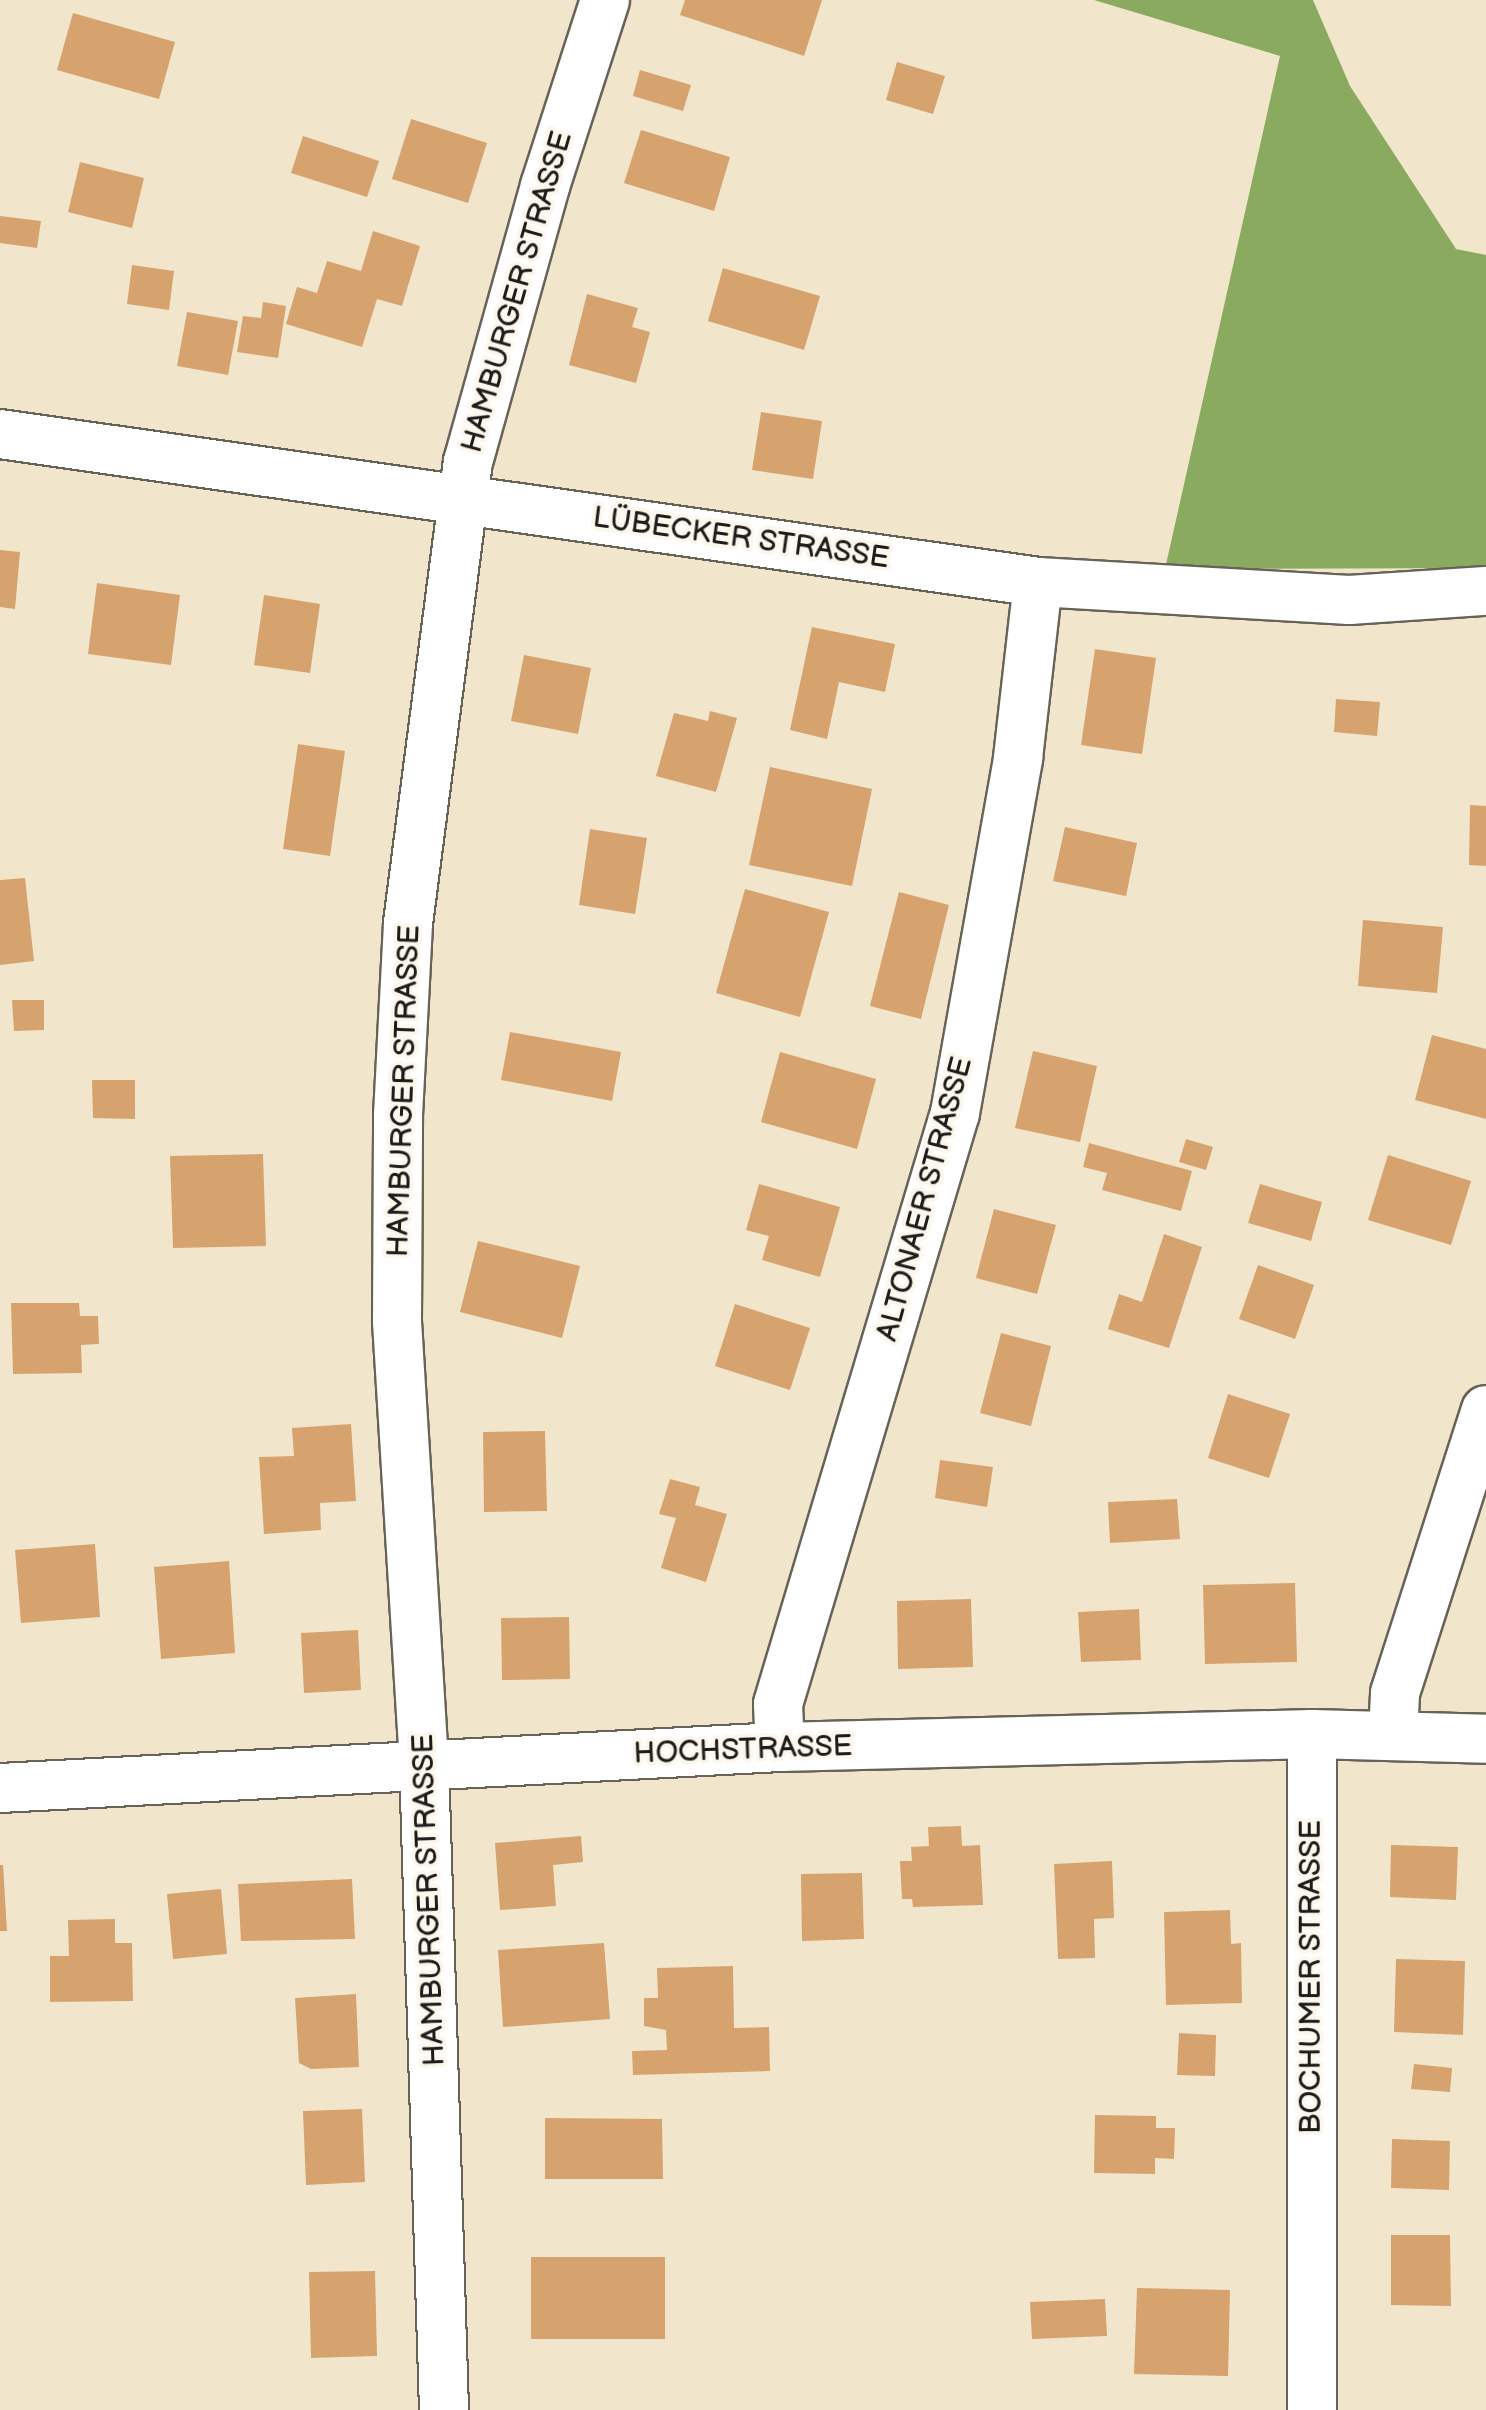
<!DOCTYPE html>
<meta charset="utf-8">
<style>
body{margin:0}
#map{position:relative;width:1486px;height:2410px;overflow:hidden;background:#f1e6cb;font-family:"Balsamiq Sans",sans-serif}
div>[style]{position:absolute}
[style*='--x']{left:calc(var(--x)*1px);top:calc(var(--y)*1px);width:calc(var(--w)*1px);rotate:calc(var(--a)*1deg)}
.forest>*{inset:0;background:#8aab5f}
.building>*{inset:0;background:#d6a36f}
.roads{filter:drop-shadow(2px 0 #676359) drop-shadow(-2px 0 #676359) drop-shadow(0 2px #676359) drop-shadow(0 -2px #676359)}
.street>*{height:48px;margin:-24px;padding:0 24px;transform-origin:24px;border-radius:24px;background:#fff}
span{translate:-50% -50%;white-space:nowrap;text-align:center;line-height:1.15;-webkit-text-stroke:8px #fbf7ec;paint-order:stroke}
.street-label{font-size:30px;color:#1c1c1c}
</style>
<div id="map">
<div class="forest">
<div style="clip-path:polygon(1094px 0,1313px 0,1350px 86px,1456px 249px,1486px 255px,1486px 568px,1165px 569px,1280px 56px)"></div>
</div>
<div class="building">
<div style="clip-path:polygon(685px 0,822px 0,804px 56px,680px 15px)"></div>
<div style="clip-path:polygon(73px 13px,175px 42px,159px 99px,57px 70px)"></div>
<div style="clip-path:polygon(897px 62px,945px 76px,933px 114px,886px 100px)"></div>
<div style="clip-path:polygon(640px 70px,691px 85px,683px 111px,633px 96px)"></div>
<div style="clip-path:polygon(411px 119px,487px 143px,468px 203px,392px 179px)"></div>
<div style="clip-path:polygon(641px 130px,730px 157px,714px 211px,624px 183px)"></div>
<div style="clip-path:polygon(303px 136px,379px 161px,367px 197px,291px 173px)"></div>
<div style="clip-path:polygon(80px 162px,144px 178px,132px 228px,68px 212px)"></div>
<div style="clip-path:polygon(0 216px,41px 221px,37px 248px,0 243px)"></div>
<div style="clip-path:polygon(373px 231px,420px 246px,402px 306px,377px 299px,362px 347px,286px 324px,297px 287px,317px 293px,327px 261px,361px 271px)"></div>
<div style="clip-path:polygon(132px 265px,174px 271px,169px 310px,127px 304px)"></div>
<div style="clip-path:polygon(723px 268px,820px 296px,804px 350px,708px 321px)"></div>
<div style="clip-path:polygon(587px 294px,638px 308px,632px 327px,650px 332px,636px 383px,569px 365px)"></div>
<div style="clip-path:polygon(263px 302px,286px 306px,278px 358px,237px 352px,243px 316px,261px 318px)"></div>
<div style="clip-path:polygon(187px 312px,238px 321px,228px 375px,177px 366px)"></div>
<div style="clip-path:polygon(761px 412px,822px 421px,813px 479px,752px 470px)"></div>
<div style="clip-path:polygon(0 550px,20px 552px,15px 609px,0 607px)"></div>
<div style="clip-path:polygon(97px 583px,180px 595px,171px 665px,88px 654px)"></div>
<div style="clip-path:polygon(264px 595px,320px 604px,310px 673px,254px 665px)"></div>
<div style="clip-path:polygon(812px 627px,895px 644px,885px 692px,839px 682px,827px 739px,790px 730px)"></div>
<div style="clip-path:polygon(1095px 649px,1156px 658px,1142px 754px,1081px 745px)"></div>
<div style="clip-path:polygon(524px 655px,591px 668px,578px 734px,511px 721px)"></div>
<div style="clip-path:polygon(1336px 699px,1380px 702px,1377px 736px,1334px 732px)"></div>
<div style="clip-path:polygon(710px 711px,737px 718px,716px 792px,656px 776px,674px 713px,708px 721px)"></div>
<div style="clip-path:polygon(298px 744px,345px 751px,330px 856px,283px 849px)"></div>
<div style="clip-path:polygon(770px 767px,872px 789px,852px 886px,749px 865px)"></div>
<div style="clip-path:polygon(1470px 805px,1486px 806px,1486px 866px,1469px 865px)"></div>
<div style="clip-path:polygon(1065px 827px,1137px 843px,1126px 896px,1053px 881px)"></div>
<div style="clip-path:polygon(590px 829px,647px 838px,635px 914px,579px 905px)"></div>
<div style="clip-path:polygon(25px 878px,34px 961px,0 965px,0 880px)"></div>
<div style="clip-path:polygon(745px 889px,829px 912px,800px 1017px,716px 993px)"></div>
<div style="clip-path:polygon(899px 892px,949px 905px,921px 1019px,870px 1006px)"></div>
<div style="clip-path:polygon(1363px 920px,1443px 927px,1437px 993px,1358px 986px)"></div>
<div style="clip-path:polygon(12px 1000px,44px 1000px,44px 1030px,14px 1031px)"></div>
<div style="clip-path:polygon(510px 1032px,621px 1052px,612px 1101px,501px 1080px)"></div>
<div style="clip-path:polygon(1432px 1035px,1486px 1049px,1486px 1119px,1415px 1100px)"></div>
<div style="clip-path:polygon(1033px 1051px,1097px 1066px,1080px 1142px,1015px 1128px)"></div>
<div style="clip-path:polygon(780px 1052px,876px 1079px,857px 1149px,761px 1122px)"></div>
<div style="clip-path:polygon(92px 1080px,135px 1080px,135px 1119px,93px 1118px)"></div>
<div style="clip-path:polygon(1186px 1139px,1213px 1147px,1206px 1170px,1179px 1162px)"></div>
<div style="clip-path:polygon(1089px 1143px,1192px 1171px,1181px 1211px,1102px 1190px,1107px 1173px,1083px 1167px)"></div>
<div style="clip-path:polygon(263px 1154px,266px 1246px,173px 1248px,170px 1156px)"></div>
<div style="clip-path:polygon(1388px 1155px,1471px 1181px,1451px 1245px,1368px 1220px)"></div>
<div style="clip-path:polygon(759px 1184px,840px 1207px,820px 1277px,762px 1260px,769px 1236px,746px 1230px)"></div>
<div style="clip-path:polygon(1260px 1184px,1322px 1202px,1311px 1241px,1248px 1223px)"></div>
<div style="clip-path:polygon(994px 1209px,1056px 1225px,1037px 1294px,976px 1278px)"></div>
<div style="clip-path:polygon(1164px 1234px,1202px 1247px,1169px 1348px,1108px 1329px,1119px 1294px,1142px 1302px)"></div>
<div style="clip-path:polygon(478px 1241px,580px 1266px,562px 1338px,460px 1312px)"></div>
<div style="clip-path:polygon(1258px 1265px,1314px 1285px,1295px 1339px,1239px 1319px)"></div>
<div style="clip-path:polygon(11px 1303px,79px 1303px,80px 1316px,98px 1316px,99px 1344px,81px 1345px,82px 1373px,13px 1374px)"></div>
<div style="clip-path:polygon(735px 1304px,810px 1328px,790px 1390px,715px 1366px)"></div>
<div style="clip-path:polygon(1001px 1333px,1051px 1346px,1031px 1426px,980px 1413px)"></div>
<div style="clip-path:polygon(1228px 1394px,1290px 1414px,1269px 1478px,1208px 1458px)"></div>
<div style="clip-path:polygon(351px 1424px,356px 1501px,320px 1503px,321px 1530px,264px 1534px,259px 1457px,294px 1456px,292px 1428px)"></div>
<div style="clip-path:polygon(545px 1431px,547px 1511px,484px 1512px,483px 1432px)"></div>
<div style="clip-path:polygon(940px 1460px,993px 1467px,987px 1507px,935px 1498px)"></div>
<div style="clip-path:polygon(670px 1479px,700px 1487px,695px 1505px,727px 1514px,706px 1582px,661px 1568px,676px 1518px,659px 1514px)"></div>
<div style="clip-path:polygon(1177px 1499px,1180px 1539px,1110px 1543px,1108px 1502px)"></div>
<div style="clip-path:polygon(95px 1544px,100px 1617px,21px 1623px,15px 1550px)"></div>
<div style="clip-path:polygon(229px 1561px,235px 1653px,161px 1659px,154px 1567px)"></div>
<div style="clip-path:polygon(1295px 1583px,1297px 1662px,1205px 1664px,1203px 1585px)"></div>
<div style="clip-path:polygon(971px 1599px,973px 1667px,898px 1669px,897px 1601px)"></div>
<div style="clip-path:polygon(1139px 1609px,1141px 1660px,1081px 1662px,1078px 1612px)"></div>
<div style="clip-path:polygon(569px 1617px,570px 1679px,502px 1680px,501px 1618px)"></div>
<div style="clip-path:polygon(358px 1630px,361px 1690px,304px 1693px,301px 1633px)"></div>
<div style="clip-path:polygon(961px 1826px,962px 1846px,980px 1845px,983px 1905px,913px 1907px,912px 1899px,902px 1899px,900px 1861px,912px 1861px,911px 1847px,929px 1846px,928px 1827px)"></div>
<div style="clip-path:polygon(581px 1836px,583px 1862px,553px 1865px,556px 1906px,500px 1910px,495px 1843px)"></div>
<div style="clip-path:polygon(1391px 1845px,1458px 1847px,1456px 1900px,1390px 1897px)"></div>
<div style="clip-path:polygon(1112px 1861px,1114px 1918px,1094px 1919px,1095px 1958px,1058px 1959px,1054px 1864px)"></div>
<div style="clip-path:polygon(0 1865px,3px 1865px,7px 1931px,0 1931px)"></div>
<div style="clip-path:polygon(862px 1873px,864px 1939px,802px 1941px,801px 1874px)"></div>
<div style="clip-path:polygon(352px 1879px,355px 1939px,241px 1941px,238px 1884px)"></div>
<div style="clip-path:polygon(221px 1889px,227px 1954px,173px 1959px,167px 1894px)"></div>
<div style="clip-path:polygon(1230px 1910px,1231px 1944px,1241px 1943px,1242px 2003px,1166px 2005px,1164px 1912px)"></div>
<div style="clip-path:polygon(115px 1919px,115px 1943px,132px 1943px,133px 2001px,50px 2002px,50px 1956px,69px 1956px,68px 1920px)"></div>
<div style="clip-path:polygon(604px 1943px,610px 2019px,503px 2027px,498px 1950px)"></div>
<div style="clip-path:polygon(1396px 1959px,1465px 1961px,1463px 2035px,1394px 2032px)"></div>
<div style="clip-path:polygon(733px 1966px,734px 2028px,769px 2027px,770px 2071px,633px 2075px,632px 2051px,667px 2050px,666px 2030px,644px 2026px,644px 1998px,658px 1998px,657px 1968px)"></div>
<div style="clip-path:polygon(356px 1994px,359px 2067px,311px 2069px,299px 2063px,295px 1998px)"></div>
<div style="clip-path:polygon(1179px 2033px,1216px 2035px,1215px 2076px,1177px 2075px)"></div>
<div style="clip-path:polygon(1414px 2064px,1452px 2068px,1450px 2092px,1411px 2089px)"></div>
<div style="clip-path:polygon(362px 2109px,365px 2182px,306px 2185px,303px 2111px)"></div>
<div style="clip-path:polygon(1095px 2115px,1156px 2116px,1156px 2128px,1175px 2128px,1174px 2159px,1155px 2158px,1155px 2174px,1094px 2173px)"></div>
<div style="clip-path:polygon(545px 2118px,662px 2119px,663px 2179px,545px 2179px)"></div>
<div style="clip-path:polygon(1392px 2139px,1450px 2141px,1449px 2190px,1391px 2188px)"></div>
<div style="clip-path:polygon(1391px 2235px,1450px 2235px,1451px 2306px,1391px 2305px)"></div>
<div style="clip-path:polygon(531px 2257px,665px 2257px,665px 2339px,531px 2339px)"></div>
<div style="clip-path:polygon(375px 2271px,377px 2356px,311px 2358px,309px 2272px)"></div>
<div style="clip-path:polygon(1137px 2288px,1230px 2290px,1228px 2376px,1134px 2374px)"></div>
<div style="clip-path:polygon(1105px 2299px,1107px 2336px,1032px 2339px,1030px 2302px)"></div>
</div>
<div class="roads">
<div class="street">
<div style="--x:0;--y:434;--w:1048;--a:8.11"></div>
<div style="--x:1038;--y:582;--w:312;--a:3.3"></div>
<div style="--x:1349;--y:600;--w:137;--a:-3.8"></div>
<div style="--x:1312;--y:1734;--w:676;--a:90"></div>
<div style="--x:1393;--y:1736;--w:43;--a:-87.3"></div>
<div style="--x:1395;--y:1693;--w:297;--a:-72.2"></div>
<div style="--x:780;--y:1747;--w:43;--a:-92.7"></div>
<div style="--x:778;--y:1704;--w:617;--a:-73.33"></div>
<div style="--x:955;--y:1113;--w:361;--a:-79.9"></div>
<div style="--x:1018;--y:758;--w:177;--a:-83.5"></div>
<div style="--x:0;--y:1788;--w:781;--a:-3.01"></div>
<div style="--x:780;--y:1747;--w:532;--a:-1.4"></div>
<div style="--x:1312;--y:1734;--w:174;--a:1.6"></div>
<div style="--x:444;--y:2410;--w:647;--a:-91.77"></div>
<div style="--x:424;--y:1763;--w:443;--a:-93.5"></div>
<div style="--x:397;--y:1321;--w:206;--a:-89.7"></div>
<div style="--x:398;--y:1115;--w:192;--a:-87"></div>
<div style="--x:408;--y:923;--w:465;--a:-82.6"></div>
<div style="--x:468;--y:462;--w:287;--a:-74.4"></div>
<div style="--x:545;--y:186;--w:195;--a:-72.1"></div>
</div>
</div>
<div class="street-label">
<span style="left:517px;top:292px;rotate:-74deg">HAMBURGER STRASSE</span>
<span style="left:741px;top:538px;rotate:8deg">LÜBECKER STRASSE</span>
<span style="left:404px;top:1091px;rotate:-88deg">HAMBURGER STRASSE</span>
<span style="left:925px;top:1199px;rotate:-75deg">ALTONAER STRASSE</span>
<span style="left:743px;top:1750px;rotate:-2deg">HOCHSTRASSE</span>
<span style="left:429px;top:1900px;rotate:-92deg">HAMBURGER STRASSE</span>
<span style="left:1311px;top:1977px;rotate:-90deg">BOCHUMER STRASSE</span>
</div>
</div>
